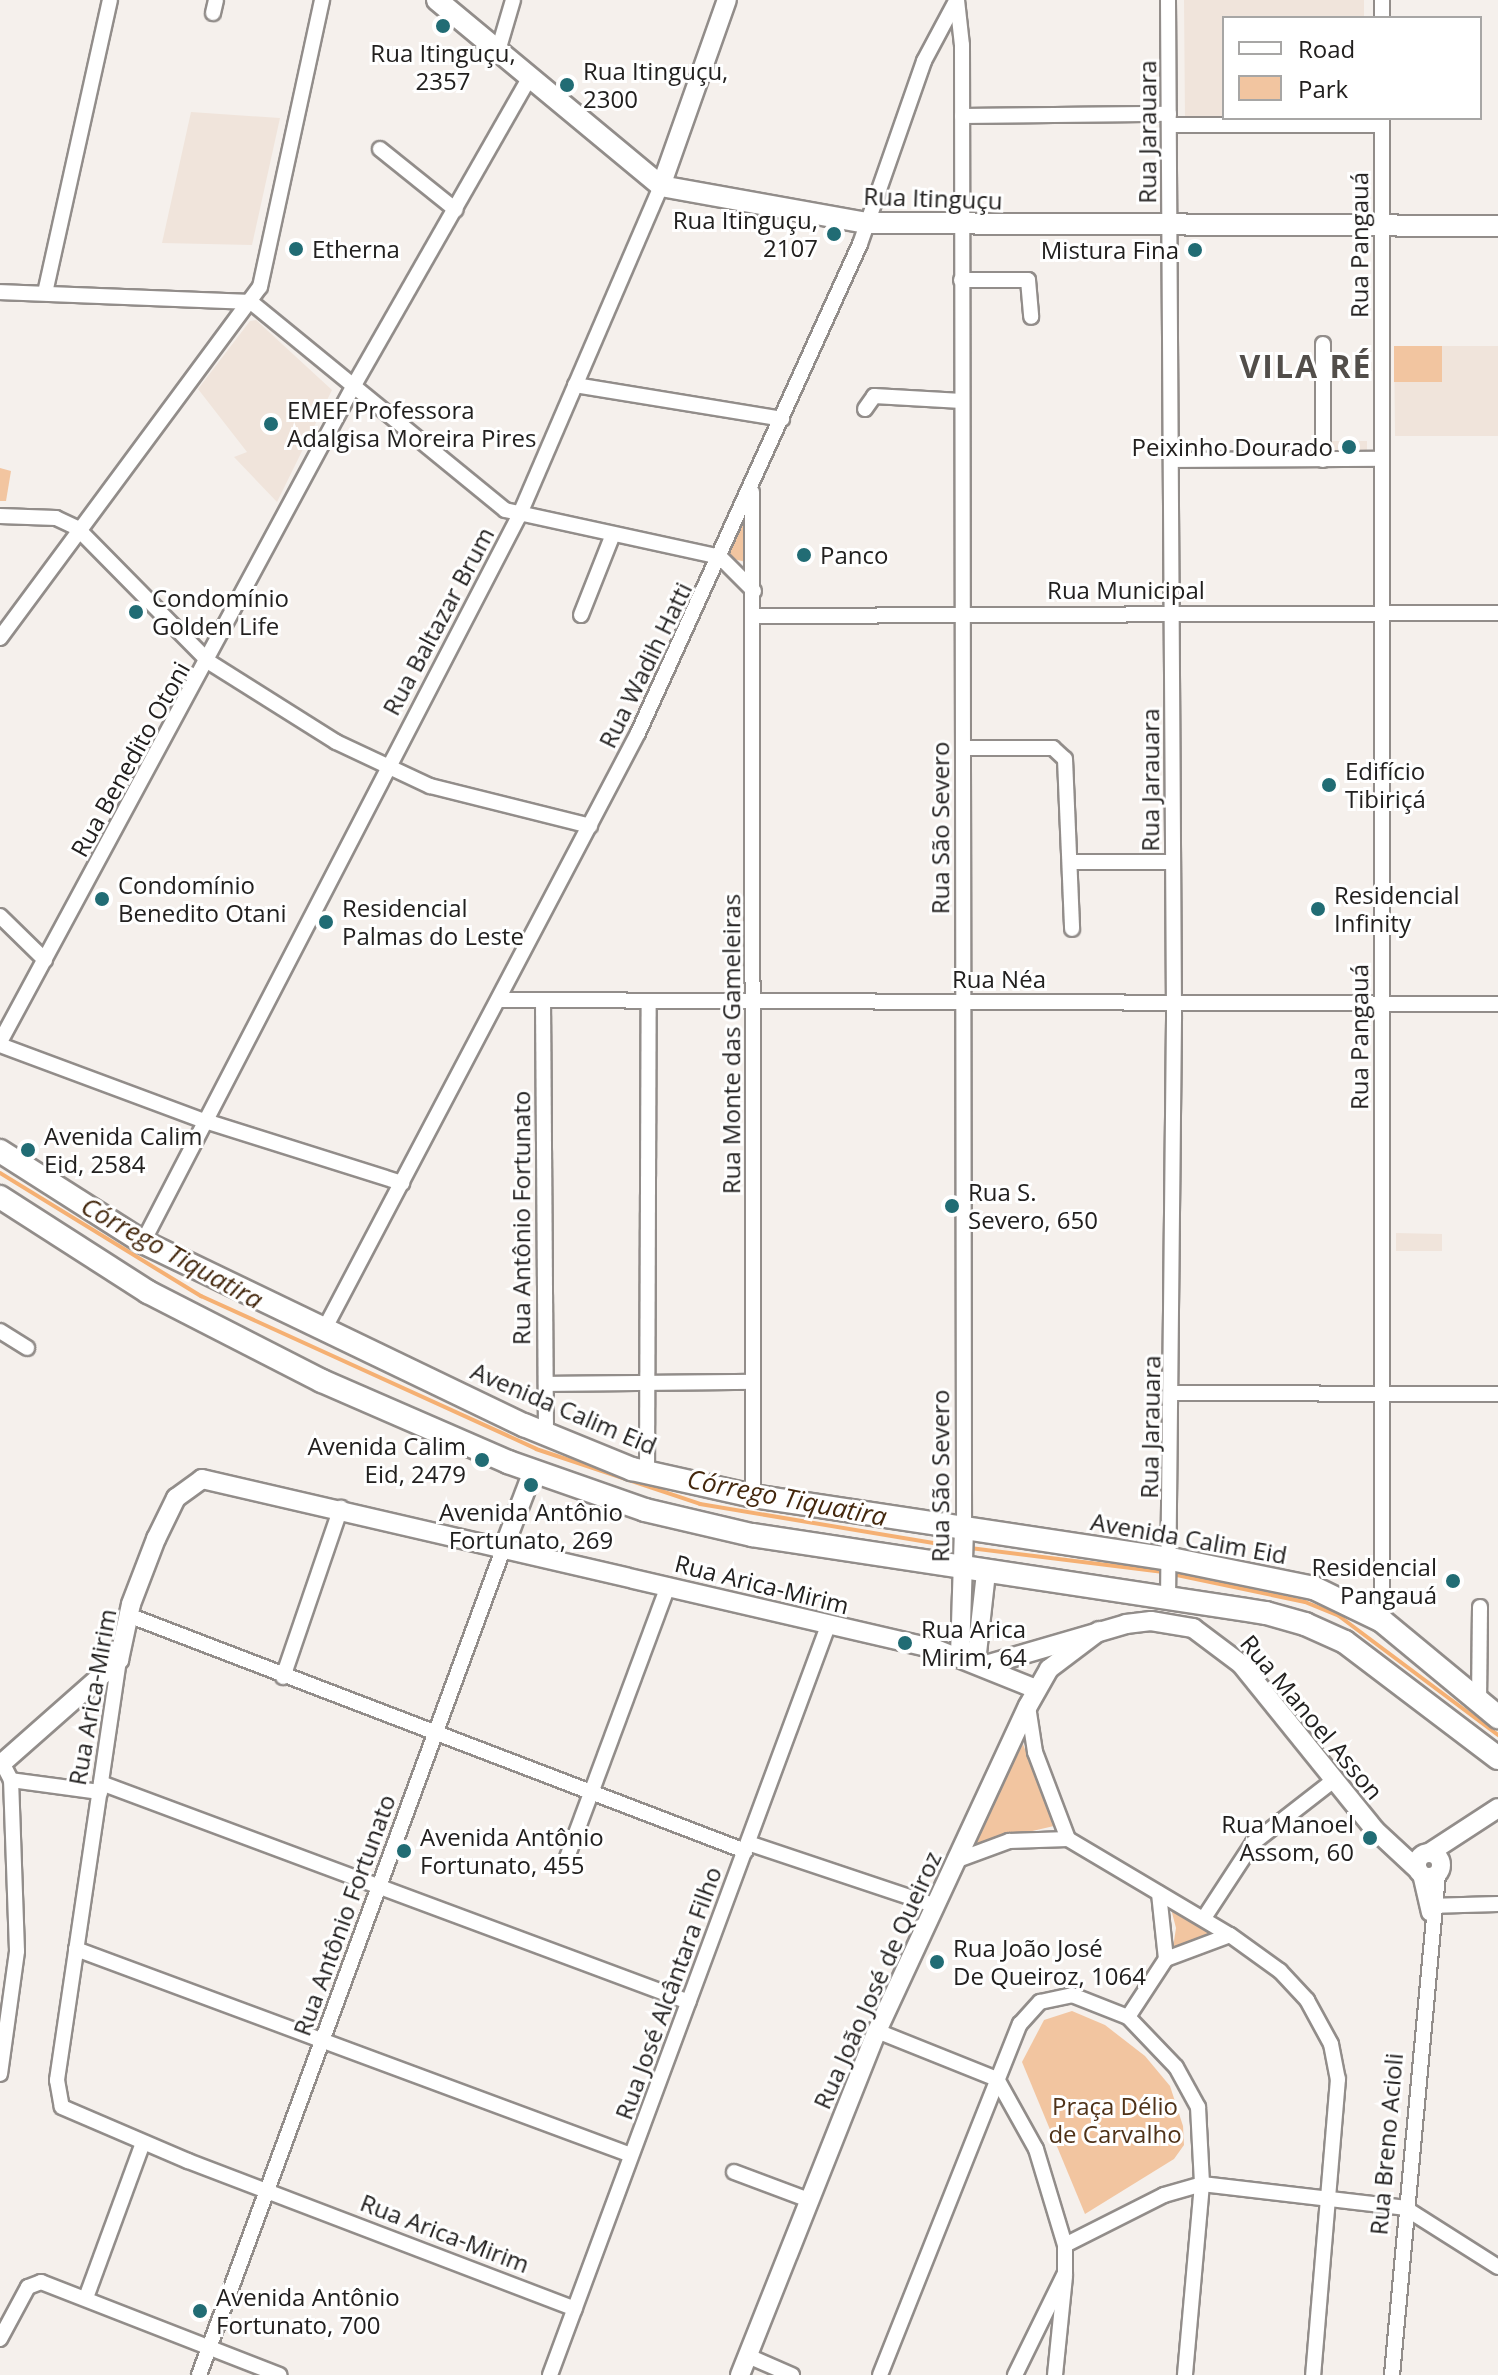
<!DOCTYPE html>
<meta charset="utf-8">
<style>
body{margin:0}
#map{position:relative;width:1498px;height:2375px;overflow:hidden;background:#f5f0ec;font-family:"Open Sans",sans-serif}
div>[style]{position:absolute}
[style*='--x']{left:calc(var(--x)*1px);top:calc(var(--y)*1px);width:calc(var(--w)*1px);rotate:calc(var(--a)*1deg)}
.built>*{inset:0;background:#f0e4db}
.green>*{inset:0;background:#f2c5a0}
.stream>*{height:4px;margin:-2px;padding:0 2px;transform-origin:2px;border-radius:2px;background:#f5b073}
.roads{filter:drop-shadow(2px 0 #928d8a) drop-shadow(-2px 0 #928d8a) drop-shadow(0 2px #928d8a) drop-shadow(0 -2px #928d8a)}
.minor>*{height:14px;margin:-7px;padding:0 7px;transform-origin:7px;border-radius:7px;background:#fff}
.tertiary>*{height:18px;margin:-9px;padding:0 9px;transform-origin:9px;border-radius:9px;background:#fff}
.tertiary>.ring{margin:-9px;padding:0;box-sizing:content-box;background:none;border:18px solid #fff;border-radius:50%}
.secondary>*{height:20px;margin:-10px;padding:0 10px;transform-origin:10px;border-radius:10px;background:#fff}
.primary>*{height:22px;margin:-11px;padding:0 11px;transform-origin:11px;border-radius:11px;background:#fff}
.dots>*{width:22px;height:22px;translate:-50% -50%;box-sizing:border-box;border:4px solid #fff;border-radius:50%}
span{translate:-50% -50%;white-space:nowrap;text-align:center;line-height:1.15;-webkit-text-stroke:6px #fff;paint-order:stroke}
.poi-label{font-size:24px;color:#22201f}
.left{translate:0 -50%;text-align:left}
.right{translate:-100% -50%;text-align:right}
.street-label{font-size:24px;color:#22201f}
.park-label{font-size:24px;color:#4f3218}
.water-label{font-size:26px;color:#43270d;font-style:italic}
.district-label{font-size:32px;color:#524e4a;font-weight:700;letter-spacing:2px}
.legend{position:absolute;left:1222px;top:16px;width:260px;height:104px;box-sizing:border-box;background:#fff;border:2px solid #a7a6a5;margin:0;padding:10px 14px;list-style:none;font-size:24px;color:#22201f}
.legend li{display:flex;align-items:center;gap:16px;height:40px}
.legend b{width:40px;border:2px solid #a7a6a5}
</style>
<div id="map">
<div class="built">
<div style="clip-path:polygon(1184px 0,1364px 0,1364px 18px,1224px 18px,1224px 118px,1274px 118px,1185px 119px)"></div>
<div style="clip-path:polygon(191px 112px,280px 118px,252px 245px,162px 243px)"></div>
<div style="clip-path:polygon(256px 320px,332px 390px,277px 502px,234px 457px,247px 452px,198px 389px,250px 321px)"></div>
<div style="clip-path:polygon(1394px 346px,1498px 346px,1498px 436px,1395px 436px)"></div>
<div style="clip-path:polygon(1331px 441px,1367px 441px,1367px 454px,1331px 454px)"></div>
<div style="clip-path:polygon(1396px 1233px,1442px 1234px,1442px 1251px,1396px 1251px)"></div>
</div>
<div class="green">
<div style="clip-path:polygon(1394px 346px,1442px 346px,1442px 382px,1394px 382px)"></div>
<div style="clip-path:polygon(0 468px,11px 471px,6px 501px,0 501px)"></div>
<div style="clip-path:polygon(747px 513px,750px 563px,725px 557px)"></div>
<div style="clip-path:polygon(1023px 1744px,1054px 1826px,971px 1845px)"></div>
<div style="clip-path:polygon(1169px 1901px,1221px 1933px,1172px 1954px,1176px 1928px)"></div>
<div style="clip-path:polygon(1072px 2011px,1105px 2025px,1145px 2056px,1170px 2086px,1183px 2126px,1184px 2145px,1174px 2159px,1085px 2214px,1022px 2062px,1044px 2020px)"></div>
</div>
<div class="stream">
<div style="--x:0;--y:1173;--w:236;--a:31.5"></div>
<div style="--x:201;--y:1296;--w:368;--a:24.5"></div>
<div style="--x:536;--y:1449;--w:173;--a:18.5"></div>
<div style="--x:700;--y:1504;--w:261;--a:9.5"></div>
<div style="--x:970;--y:1548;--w:195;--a:7.1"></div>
<div style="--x:1172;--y:1574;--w:136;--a:11.9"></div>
<div style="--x:1305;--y:1602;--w:37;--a:22"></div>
<div style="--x:1339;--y:1616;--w:199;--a:36.8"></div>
</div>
<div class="roads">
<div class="minor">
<div style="--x:957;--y:0;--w:45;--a:83.7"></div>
<div style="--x:962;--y:45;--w:1485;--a:89.92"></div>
<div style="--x:1168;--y:0;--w:1019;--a:89.66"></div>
<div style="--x:1174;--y:1019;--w:579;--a:90.59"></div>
<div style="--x:213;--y:13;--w:13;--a:-77"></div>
<div style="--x:1382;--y:18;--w:18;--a:-90"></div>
<div style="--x:498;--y:51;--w:53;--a:-73.6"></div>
<div style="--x:962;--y:116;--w:207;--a:-0.6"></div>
<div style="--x:1382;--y:118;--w:1503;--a:90"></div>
<div style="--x:1169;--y:125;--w:213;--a:0"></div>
<div style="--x:380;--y:149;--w:97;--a:38.8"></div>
<div style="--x:961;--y:280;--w:67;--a:0"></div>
<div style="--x:1028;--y:280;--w:37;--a:85"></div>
<div style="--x:0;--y:292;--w:251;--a:2.3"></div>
<div style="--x:251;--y:302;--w:328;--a:39.3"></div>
<div style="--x:505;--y:510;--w:220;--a:12.3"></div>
<div style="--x:720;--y:557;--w:48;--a:45"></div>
<div style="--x:45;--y:293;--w:300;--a:-77.5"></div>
<div style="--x:1323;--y:344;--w:116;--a:90"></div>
<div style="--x:575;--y:385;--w:210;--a:9.3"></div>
<div style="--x:865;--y:409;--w:16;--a:-55"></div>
<div style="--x:874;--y:396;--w:88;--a:3.3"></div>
<div style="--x:1171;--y:460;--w:210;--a:-0.3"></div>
<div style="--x:752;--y:492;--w:1004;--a:89.94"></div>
<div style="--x:0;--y:516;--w:56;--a:2"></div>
<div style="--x:56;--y:518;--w:23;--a:25"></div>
<div style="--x:77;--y:528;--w:188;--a:45.4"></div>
<div style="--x:209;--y:662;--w:150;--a:32.2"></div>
<div style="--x:336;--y:742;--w:104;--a:25.1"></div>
<div style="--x:430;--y:786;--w:165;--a:14"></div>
<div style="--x:581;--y:615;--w:87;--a:-68.4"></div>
<div style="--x:755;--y:616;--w:743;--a:-0.23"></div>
<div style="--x:0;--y:638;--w:437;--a:-53.5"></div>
<div style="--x:260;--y:287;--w:294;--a:-77.8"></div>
<div style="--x:964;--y:748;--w:89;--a:0"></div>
<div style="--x:1053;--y:748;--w:16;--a:43"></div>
<div style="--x:1065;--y:759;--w:170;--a:87.6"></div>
<div style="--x:1071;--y:862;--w:102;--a:0"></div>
<div style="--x:0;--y:916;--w:63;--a:44.4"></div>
<div style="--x:500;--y:1000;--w:998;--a:0.23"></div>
<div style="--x:543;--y:1002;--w:432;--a:89.6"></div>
<div style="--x:0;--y:1042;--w:744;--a:-61.68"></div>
<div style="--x:353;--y:387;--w:356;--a:-60.3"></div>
<div style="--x:0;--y:1045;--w:215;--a:20.4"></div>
<div style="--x:202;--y:1120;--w:210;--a:17.5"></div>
<div style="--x:143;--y:1242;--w:818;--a:-62.62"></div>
<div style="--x:519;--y:516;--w:359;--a:-66.7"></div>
<div style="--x:326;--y:1326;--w:670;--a:-62.25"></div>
<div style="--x:638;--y:733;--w:537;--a:-65.58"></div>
<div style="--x:860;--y:244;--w:194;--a:-70.7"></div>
<div style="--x:924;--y:61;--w:68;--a:-61.9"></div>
<div style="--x:0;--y:1331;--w:32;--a:32"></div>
<div style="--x:546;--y:1384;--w:206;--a:-0.6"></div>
<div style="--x:1173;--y:1393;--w:325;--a:0.2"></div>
<div style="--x:647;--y:1473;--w:471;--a:-89.8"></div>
<div style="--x:128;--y:1615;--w:661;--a:20.93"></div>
<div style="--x:119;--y:1660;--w:425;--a:98.4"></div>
<div style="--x:57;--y:2080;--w:27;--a:80"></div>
<div style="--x:62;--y:2107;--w:137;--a:23.2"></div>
<div style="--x:188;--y:2161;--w:414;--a:20.9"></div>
<div style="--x:283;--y:1677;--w:179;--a:-71.1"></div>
<div style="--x:1479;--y:1703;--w:96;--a:-89.4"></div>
<div style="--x:1028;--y:1706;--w:47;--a:81.3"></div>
<div style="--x:1035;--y:1752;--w:93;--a:69.2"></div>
<div style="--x:11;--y:1780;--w:90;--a:7.7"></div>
<div style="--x:101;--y:1783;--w:627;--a:20.43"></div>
<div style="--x:748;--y:1843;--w:195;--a:18.5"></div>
<div style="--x:955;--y:1861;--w:58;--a:-20.3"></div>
<div style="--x:1009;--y:1841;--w:59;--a:-1.9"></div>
<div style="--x:1068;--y:1839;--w:188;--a:30.7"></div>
<div style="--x:1230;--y:1935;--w:62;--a:35.8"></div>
<div style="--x:1280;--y:1971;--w:40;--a:47"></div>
<div style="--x:1307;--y:2000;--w:50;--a:61.4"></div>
<div style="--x:1331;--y:2044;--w:36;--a:79"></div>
<div style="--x:1338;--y:2079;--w:297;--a:94.8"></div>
<div style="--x:565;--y:1863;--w:296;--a:-69.6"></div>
<div style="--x:1420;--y:1874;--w:40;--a:77"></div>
<div style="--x:1428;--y:1906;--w:70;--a:-1.6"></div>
<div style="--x:1204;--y:1918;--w:90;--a:-56.8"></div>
<div style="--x:1253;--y:1843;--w:103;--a:-37.9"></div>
<div style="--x:76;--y:1949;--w:592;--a:20.36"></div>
<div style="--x:1166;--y:1959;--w:68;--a:-20.6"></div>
<div style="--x:1128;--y:2017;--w:69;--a:-56.8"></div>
<div style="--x:1166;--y:1959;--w:66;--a:-96.1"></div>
<div style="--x:877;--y:2031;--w:129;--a:21.8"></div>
<div style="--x:0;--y:2074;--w:124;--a:-82.1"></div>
<div style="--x:17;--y:1951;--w:171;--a:-92"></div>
<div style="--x:11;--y:1780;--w:16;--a:-117"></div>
<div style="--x:997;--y:2079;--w:80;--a:60.9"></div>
<div style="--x:1036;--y:2149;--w:100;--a:73.2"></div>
<div style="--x:1065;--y:2245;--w:28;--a:90"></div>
<div style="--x:1065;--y:2273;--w:114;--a:116.1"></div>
<div style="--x:734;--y:2172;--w:80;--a:20.5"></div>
<div style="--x:1065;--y:2245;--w:111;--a:-26.8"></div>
<div style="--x:1164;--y:2195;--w:40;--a:-16"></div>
<div style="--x:1202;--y:2184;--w:204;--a:6.7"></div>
<div style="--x:1405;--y:2208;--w:110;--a:32.4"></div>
<div style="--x:87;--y:2295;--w:162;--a:-69.8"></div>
<div style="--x:0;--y:2339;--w:59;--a:-61.7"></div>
<div style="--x:28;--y:2287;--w:14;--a:-21"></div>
<div style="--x:41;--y:2282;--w:256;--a:21.3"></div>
<div style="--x:748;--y:2356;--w:48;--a:23.4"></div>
<div style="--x:199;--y:2375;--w:882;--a:-69.78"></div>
<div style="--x:550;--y:2375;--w:799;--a:-69.64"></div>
<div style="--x:880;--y:2375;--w:378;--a:-68.3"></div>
<div style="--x:1020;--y:2024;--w:30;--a:-48"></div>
<div style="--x:1040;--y:2002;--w:33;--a:-12"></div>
<div style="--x:1072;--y:1995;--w:60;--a:21.4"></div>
<div style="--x:1128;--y:2017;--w:69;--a:46.2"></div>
<div style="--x:1176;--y:2067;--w:46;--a:61.2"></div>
<div style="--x:1198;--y:2107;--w:77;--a:87"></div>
<div style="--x:1202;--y:2184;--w:192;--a:95.1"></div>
<div style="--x:1055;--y:2375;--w:99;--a:-84.2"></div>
<div style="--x:1392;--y:2375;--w:503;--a:-84.75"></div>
</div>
<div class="tertiary">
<div style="--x:661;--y:186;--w:197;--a:-70.5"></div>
<div style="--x:504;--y:1547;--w:81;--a:-69.1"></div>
<div style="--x:960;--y:1656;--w:126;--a:-88.2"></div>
<div style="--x:976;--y:1662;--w:90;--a:-83.6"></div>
<div style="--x:986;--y:1665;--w:146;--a:-16.3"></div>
<div style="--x:1126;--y:1624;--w:25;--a:-7"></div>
<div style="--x:1151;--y:1621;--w:43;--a:9.5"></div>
<div style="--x:1193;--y:1628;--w:60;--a:36.9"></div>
<div style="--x:1241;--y:1664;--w:213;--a:51.1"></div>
<div style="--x:1375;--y:1830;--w:59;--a:42.9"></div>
<div style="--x:0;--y:1765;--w:159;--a:-41.4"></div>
<div style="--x:119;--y:1660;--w:57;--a:-77.9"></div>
<div style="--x:131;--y:1604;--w:70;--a:-69"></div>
<div style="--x:156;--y:1539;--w:46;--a:-64"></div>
<div style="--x:176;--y:1498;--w:32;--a:-36"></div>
<div style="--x:202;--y:1479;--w:753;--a:13.04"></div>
<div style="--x:936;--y:1649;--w:108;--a:21.8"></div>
<div style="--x:1429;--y:1853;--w:82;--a:-33.1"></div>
<div class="ring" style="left:1417px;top:1853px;width:6px;height:6px"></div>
<div style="--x:740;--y:2375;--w:370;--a:-68.3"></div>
<div style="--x:877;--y:2031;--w:358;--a:-65.1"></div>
<div style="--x:1028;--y:1706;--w:43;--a:-60.4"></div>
<div style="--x:1049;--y:1669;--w:63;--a:-37.2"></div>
</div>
<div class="secondary">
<div style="--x:437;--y:0;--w:291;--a:39.7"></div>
<div style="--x:661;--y:186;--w:208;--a:10.2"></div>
<div style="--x:866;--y:223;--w:632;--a:0.27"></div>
</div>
<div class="primary">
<div style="--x:0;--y:1151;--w:169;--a:32.5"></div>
<div style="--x:143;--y:1242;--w:423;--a:25.7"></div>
<div style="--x:524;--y:1425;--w:117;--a:22.2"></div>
<div style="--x:632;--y:1469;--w:124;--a:12.6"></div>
<div style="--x:753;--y:1496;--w:423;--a:8.6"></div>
<div style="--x:1171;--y:1559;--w:146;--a:11.5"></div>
<div style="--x:1314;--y:1588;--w:76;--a:25.9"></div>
<div style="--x:1382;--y:1621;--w:151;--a:39.6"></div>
<div style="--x:0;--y:1197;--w:176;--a:32.7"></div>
<div style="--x:148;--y:1292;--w:195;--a:27.1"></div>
<div style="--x:322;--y:1381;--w:203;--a:23.5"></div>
<div style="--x:508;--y:1462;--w:145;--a:19.3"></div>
<div style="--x:645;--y:1510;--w:110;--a:13.2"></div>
<div style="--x:752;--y:1535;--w:520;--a:8.63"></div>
<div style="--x:1266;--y:1613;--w:41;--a:15.8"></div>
<div style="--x:1305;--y:1624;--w:44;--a:24.2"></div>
<div style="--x:1345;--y:1642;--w:192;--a:37.2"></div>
</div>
</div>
<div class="dots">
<div style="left:443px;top:26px;background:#216c74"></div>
<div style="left:567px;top:85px;background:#216c74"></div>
<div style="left:834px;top:234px;background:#216c74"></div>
<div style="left:296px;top:249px;background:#216c74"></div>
<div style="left:1195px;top:250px;background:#216c74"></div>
<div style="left:271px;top:424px;background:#216c74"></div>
<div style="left:1349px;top:447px;background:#216c74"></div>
<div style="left:804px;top:555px;background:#216c74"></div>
<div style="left:136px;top:612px;background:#216c74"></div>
<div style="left:1329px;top:785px;background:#216c74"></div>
<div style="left:102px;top:899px;background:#216c74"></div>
<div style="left:1318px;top:909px;background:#216c74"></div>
<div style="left:326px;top:922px;background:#216c74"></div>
<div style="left:28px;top:1150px;background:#216c74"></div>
<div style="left:952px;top:1206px;background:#216c74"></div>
<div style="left:482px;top:1460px;background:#216c74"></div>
<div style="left:531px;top:1485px;background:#216c74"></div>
<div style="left:1453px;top:1581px;background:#216c74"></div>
<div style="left:905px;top:1643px;background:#216c74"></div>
<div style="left:1370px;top:1838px;background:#216c74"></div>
<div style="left:404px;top:1851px;background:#216c74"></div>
<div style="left:937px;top:1962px;background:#216c74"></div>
<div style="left:200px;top:2311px;background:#216c74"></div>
</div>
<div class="poi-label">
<span style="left:443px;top:67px">Rua Itinguçu,<br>2357</span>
<span class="left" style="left:583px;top:85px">Rua Itinguçu,<br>2300</span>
<span class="right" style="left:818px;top:234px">Rua Itinguçu,<br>2107</span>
<span class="left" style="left:312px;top:249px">Etherna</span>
<span class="right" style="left:1179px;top:250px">Mistura Fina</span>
<span class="left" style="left:287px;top:424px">EMEF Professora<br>Adalgisa Moreira Pires</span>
<span class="right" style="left:1333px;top:447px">Peixinho Dourado</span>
<span class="left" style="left:820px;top:555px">Panco</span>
<span class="left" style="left:152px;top:612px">Condomínio<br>Golden Life</span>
<span class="left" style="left:1345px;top:785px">Edifício<br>Tibiriçá</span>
<span class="left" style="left:118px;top:899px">Condomínio<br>Benedito Otani</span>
<span class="left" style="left:1334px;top:909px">Residencial<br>Infinity</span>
<span class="left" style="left:342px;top:922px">Residencial<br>Palmas do Leste</span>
<span class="left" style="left:44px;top:1150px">Avenida Calim<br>Eid, 2584</span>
<span class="left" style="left:968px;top:1206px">Rua S.<br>Severo, 650</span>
<span class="right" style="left:466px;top:1460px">Avenida Calim<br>Eid, 2479</span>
<span style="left:531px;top:1526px">Avenida Antônio<br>Fortunato, 269</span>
<span class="right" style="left:1437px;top:1581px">Residencial<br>Pangauá</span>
<span class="left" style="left:921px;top:1643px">Rua Arica<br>Mirim, 64</span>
<span class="right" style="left:1354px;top:1838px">Rua Manoel<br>Assom, 60</span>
<span class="left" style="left:420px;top:1851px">Avenida Antônio<br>Fortunato, 455</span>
<span class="left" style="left:953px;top:1962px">Rua João José<br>De Queiroz, 1064</span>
<span class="left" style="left:216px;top:2311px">Avenida Antônio<br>Fortunato, 700</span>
</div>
<div class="street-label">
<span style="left:1147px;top:132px;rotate:-90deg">Rua Jarauara</span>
<span style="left:933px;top:198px;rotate:2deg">Rua Itinguçu</span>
<span style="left:1359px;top:245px;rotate:-90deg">Rua Pangauá</span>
<span style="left:1126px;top:590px">Rua Municipal</span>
<span style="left:438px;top:621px;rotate:-62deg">Rua Baltazar Brum</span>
<span style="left:645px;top:665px;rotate:-64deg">Rua Wadih Hatti</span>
<span style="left:130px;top:759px;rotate:-61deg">Rua Benedito Otoni</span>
<span style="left:1150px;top:780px;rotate:-90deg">Rua Jarauara</span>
<span style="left:940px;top:828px;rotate:-90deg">Rua São Severo</span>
<span style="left:999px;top:979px">Rua Néa</span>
<span style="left:1359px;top:1037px;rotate:-90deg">Rua Pangauá</span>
<span style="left:731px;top:1044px;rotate:-90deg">Rua Monte das Gameleiras</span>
<span style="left:521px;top:1218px;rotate:-90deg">Rua Antônio Fortunato</span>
<span style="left:564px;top:1408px;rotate:23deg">Avenida Calim Eid</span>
<span style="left:1150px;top:1427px;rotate:-89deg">Rua Jarauara</span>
<span style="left:940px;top:1476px;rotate:-90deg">Rua São Severo</span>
<span style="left:1189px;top:1538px;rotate:10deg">Avenida Calim Eid</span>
<span style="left:762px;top:1584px;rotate:14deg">Rua Arica-Mirim</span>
<span style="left:92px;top:1697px;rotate:-80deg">Rua Arica-Mirim</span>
<span style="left:1312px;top:1717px;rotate:50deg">Rua Manoel Asson</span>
<span style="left:344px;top:1915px;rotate:-70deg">Rua Antônio Fortunato</span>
<span style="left:877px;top:1980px;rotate:-66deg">Rua João José de Queiroz</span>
<span style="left:668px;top:1993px;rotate:-70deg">Rua José Alcântara Filho</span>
<span style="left:1386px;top:2144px;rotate:-85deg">Rua Breno Acioli</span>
<span style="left:445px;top:2233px;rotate:21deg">Rua Arica-Mirim</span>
</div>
<div class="park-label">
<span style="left:1115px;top:2120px">Praça Délio<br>de Carvalho</span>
</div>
<div class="water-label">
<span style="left:172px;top:1253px;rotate:29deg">Córrego Tiquatira</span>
<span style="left:787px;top:1498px;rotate:11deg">Córrego Tiquatira</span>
</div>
<div class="district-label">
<span style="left:1306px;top:366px">VILA RÉ</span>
</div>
<ul class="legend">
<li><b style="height:10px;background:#fff"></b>Road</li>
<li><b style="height:22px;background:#f2c5a0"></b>Park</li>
</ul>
</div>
